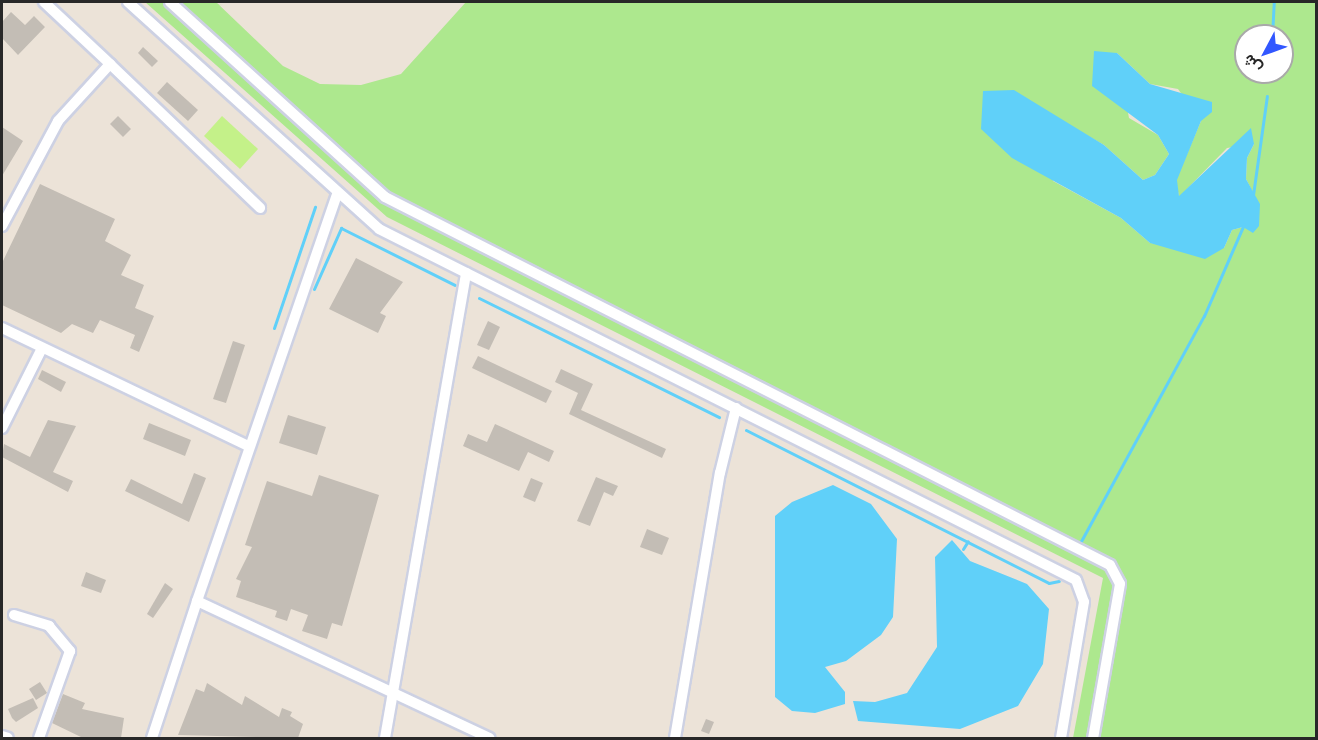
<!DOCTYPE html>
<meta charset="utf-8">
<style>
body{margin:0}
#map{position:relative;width:1318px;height:740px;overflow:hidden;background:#ece3d8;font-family:Lato,Vazirmatn,sans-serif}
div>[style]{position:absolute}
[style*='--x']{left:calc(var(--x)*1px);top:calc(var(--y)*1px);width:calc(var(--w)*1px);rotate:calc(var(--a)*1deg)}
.green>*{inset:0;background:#ade88e}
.pitch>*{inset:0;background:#c4f189}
.water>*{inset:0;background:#60d0f9}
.stream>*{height:3px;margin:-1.5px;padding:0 1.5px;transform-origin:1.5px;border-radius:1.5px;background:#60d0f9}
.building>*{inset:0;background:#c3bdb5}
.roads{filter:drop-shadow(2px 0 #cdd1e3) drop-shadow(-2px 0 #cdd1e3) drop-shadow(0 2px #cdd1e3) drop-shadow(0 -2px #cdd1e3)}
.minor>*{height:10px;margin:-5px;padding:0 5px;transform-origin:5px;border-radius:5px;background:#fff}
span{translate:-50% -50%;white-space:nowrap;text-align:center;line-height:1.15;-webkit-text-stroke:4.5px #fff;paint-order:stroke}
.frame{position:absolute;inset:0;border:3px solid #282828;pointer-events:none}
.north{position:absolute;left:1234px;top:24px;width:60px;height:60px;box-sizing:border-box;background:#fff;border:2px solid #a9a9a9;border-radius:50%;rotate:229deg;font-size:16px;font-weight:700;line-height:24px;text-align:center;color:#282828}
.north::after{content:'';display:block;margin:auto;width:21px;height:27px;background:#3257ff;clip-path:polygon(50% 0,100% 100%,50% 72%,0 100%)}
</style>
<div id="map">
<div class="green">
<div style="clip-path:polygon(evenodd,145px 2px,216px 2px,283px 66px,320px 84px,361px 85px,401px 74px,466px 2px,1316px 2px,1316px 738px,1073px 738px,1103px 578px,387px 217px,145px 2px,1246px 36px,1282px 36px,1282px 72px,1246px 72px,1246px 36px,145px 2px,1117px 53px,1150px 84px,1178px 89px,1201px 121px,1176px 180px,1179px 197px,1227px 148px,1254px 144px,1247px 158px,1246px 179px,1259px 204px,1243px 227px,1232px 230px,1224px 248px,1150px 243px,1121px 218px,1053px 181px,1041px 109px,1104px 145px,1143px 180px,1155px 175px,1169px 154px,1158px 135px,1129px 118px,1117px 53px)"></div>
</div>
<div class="pitch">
<div style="clip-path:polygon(222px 116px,258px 149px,240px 169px,204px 136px)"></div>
</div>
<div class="water">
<div style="clip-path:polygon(1094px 51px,1117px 53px,1150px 84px,1212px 102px,1212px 112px,1201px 121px,1177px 180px,1179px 196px,1251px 128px,1254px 144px,1247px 158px,1246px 179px,1260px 204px,1259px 226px,1253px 233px,1243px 227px,1232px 230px,1224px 248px,1205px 259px,1150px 243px,1121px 218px,1012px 158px,981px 129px,983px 91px,1014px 90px,1104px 145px,1143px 180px,1155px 175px,1169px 154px,1158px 135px,1092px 86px)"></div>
<div style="clip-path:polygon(833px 485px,871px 504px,897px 539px,893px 617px,881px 635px,846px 661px,825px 667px,845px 692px,845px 704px,815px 713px,792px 711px,775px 697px,775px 516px,792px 502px)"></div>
<div style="clip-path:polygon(952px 540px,970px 561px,1027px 584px,1049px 609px,1043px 664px,1018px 706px,960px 729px,858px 721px,853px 701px,875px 702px,907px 693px,937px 647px,935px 557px)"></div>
</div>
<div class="stream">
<div style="--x:1272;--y:36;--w:34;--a:-87"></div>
<div style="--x:1253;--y:195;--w:100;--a:-82"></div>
<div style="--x:314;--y:289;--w:67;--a:-66.1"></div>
<div style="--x:341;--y:228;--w:127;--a:26.6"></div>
<div style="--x:479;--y:298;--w:268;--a:26.4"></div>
<div style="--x:274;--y:328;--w:128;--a:-71.3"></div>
<div style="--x:746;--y:430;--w:339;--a:26.8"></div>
<div style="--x:1049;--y:583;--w:10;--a:-11"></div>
<div style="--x:1080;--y:543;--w:259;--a:-61.4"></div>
<div style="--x:1204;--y:316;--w:100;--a:-66.5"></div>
<div style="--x:963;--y:549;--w:9;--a:-58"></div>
</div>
<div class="building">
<div style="clip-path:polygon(11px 12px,25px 25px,34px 16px,45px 27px,18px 55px,2px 38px,2px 22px)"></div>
<div style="clip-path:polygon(143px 47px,158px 61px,152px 67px,138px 53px)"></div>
<div style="clip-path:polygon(167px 82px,198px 110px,188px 121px,157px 93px)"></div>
<div style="clip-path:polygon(118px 116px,131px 129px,123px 137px,110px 124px)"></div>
<div style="clip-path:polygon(2px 127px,23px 141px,2px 176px)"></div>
<div style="clip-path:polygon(40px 184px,115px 219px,105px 241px,131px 255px,121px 275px,144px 285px,135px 308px,154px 316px,139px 352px,130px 348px,135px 335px,100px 320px,93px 333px,72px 324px,61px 333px,2px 305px,2px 263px)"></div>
<div style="clip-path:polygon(356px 258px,403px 282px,380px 313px,386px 316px,378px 333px,329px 309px)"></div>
<div style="clip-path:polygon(488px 321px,500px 327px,489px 350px,477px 345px)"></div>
<div style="clip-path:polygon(233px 341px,245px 345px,226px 403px,213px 399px)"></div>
<div style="clip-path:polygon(478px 356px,552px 391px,546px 403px,472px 368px)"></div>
<div style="clip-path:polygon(561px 369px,593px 384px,581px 410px,666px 449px,662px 458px,569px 414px,578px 393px,555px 382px)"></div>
<div style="clip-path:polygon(42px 370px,66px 382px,61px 392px,38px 379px)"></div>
<div style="clip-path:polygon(288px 415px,326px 427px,317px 455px,279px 443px)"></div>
<div style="clip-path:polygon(48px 420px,76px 426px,53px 472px,73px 481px,68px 492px,2px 457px,4px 444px,30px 457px)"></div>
<div style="clip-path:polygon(149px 423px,191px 440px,185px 456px,143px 439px)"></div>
<div style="clip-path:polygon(495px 424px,554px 451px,549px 462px,528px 452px,519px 471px,463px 446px,468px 434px,487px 442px)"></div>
<div style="clip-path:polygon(194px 473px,206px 478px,189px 522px,125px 491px,131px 479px,182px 504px)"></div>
<div style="clip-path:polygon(319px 475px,379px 495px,342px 626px,332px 623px,327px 639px,302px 631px,308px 615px,291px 609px,287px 621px,275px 617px,277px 611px,236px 597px,241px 581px,236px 579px,252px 547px,245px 545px,267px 481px,312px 496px)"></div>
<div style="clip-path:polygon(596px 477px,618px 486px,613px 496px,604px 492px,590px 526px,577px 521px)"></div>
<div style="clip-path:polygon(531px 478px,543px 483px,535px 502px,523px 497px)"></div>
<div style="clip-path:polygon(647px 529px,669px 538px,662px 555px,640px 547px)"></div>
<div style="clip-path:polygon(86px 572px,106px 580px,101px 593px,81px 586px)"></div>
<div style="clip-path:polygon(165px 583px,173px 589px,153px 618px,147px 614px)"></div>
<div style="clip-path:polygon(40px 682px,47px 693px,36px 700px,29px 689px)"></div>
<div style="clip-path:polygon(207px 683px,242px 705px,245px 696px,279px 717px,282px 708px,292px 712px,290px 716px,303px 724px,298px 738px,178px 735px,196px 689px,204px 692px)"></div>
<div style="clip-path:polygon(63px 694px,85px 703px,82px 709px,124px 718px,121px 738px,83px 738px,52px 723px)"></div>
<div style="clip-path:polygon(33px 698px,38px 708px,16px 722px,12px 718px,8px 709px)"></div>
<div style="clip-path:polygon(706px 719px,714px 722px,709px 734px,701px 731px)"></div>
</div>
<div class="roads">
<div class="minor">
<div style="--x:44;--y:2;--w:91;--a:43.2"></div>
<div style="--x:128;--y:2;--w:338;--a:42.1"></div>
<div style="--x:379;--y:229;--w:780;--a:26.73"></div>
<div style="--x:1076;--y:580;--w:23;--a:70"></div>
<div style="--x:1084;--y:602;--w:138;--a:99.6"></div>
<div style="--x:170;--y:2;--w:290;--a:42.2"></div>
<div style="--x:385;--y:197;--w:813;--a:26.91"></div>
<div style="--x:1110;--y:565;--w:21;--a:62"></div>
<div style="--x:1120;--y:584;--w:156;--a:99.9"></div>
<div style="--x:2;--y:226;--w:119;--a:-61.9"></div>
<div style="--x:58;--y:121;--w:77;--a:-47.6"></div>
<div style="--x:110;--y:64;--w:208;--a:43.8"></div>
<div style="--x:2;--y:328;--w:273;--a:25.6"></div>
<div style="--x:2;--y:428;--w:87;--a:-63.4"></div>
<div style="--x:197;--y:601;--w:429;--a:-71"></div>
<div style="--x:14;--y:615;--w:37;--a:17"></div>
<div style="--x:49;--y:626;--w:33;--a:50"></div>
<div style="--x:70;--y:651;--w:92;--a:109.6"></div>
<div style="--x:2;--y:736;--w:6;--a:18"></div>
<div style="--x:152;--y:738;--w:144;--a:-71.8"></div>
<div style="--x:197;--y:601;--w:323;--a:25.1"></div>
<div style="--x:385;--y:738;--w:472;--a:-80.1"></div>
<div style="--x:675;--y:738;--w:269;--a:-80.4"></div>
<div style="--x:720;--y:473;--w:67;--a:-76.2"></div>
</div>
</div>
<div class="frame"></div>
<div class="north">ش</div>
</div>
